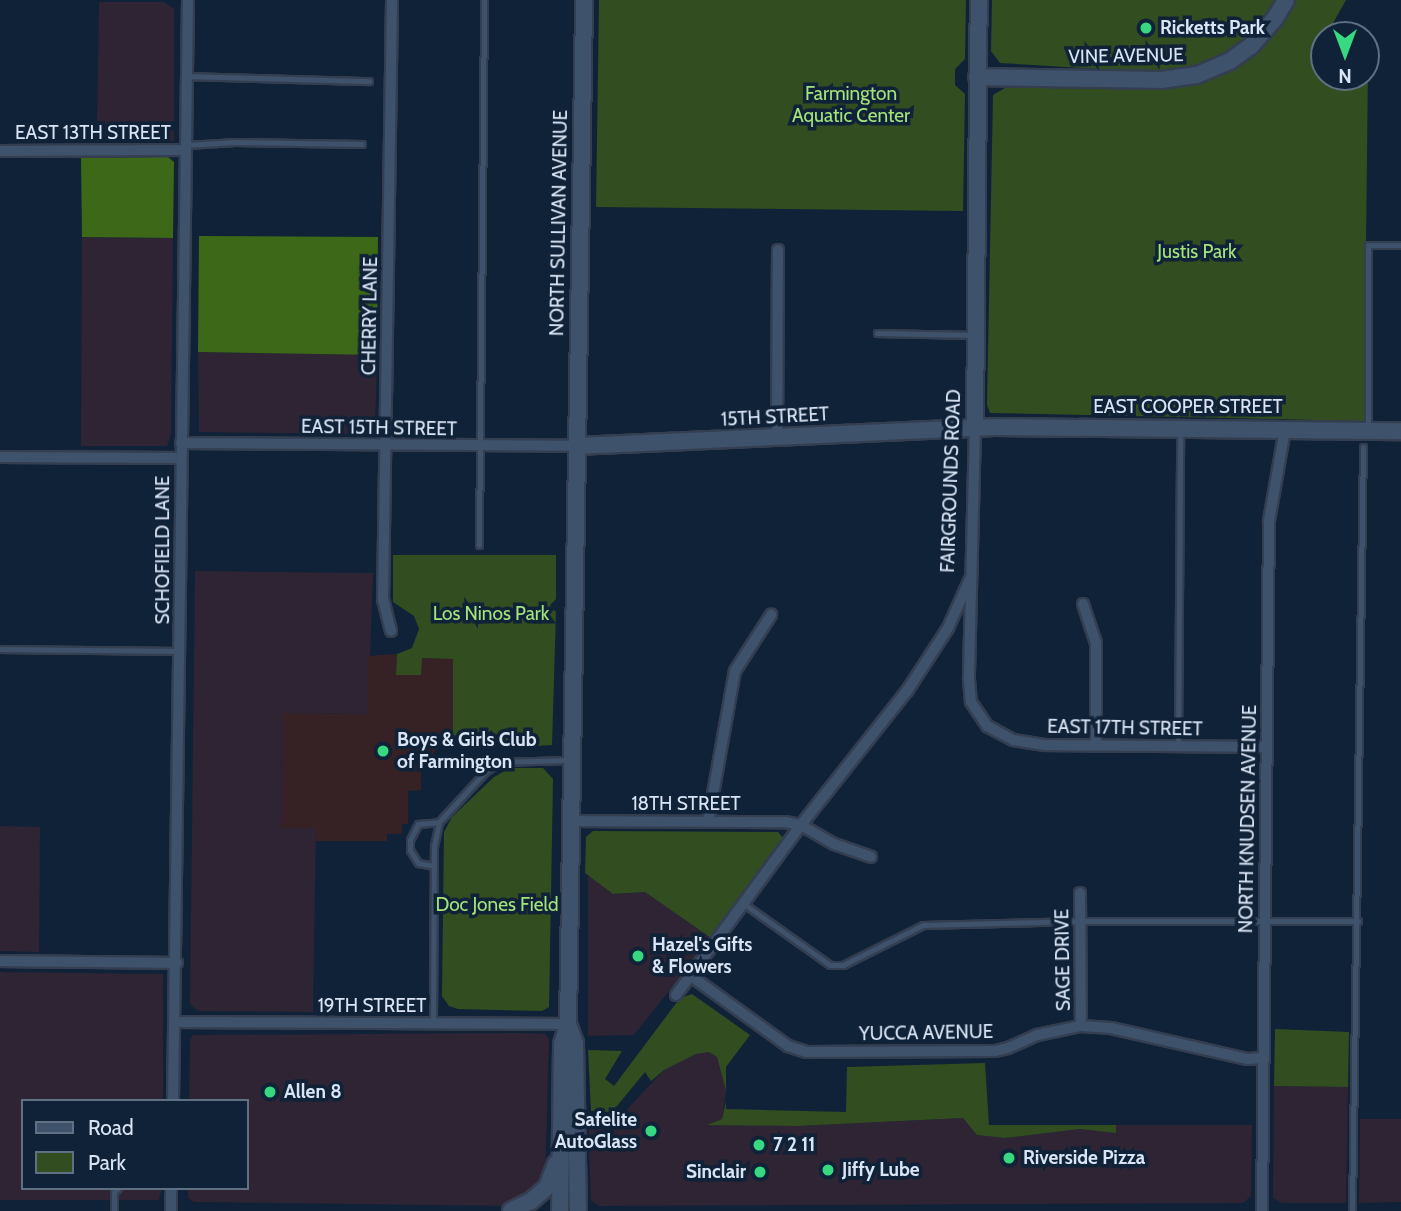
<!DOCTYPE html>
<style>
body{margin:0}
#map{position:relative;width:1401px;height:1211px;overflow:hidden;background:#102238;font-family:Cabin,sans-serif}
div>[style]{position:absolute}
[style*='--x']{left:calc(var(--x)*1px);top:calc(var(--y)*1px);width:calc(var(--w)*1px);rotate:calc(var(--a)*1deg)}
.commercial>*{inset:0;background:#2e2433}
.education>*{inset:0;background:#362225}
.green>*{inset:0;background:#324d20}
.forest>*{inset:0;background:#3c6817}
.roads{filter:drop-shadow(2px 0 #343e51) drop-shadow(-2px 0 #343e51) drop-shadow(0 2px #343e51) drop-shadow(0 -2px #343e51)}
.lane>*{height:5px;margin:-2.5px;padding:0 2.5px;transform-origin:2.5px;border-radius:2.5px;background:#3e526b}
.street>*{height:10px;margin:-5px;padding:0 5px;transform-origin:5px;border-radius:5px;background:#3e526b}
.secondary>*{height:16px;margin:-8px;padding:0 8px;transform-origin:8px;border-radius:8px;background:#3e526b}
.dots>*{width:19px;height:19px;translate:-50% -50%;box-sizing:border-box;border:4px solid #102238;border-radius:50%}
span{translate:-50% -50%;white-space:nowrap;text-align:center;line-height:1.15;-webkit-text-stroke:7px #102238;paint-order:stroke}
.poi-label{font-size:19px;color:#d9e4f4;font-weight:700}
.left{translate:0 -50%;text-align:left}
.right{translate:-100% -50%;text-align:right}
.street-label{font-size:19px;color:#d9e4f4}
.park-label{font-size:19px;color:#a5e37b}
.legend{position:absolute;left:21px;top:1099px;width:228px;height:91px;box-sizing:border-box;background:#102238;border:2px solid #607083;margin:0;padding:9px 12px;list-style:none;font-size:21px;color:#d9e4f4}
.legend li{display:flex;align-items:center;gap:14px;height:35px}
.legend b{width:35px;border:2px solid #607083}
.north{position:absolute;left:1310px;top:21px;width:70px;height:70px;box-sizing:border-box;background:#102238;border:2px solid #607083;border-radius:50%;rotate:180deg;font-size:19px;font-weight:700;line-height:28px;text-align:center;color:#d9e4f4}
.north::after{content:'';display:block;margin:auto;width:24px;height:32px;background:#38d880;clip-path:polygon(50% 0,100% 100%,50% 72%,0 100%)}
</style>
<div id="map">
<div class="commercial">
<div style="clip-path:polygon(99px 2px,164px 2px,174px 9px,174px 141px,104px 140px,97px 128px)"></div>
<div style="clip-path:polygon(82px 237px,173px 238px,171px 434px,167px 446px,81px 446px)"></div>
<div style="clip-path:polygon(198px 352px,377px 355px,375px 431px,370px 434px,199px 432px)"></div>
<div style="clip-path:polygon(195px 571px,373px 573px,368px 714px,282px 713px,281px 828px,316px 828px,313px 1012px,198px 1011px,190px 1003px)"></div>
<div style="clip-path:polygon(0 826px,40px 827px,39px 952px,0 951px)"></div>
<div style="clip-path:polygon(588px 874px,613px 894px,645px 892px,711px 938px,634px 1035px,588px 1036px)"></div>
<div style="clip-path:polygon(0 972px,163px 974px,163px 1101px,23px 1101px,23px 1188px,162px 1188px,159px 1200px,0 1200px)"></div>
<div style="clip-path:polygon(521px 1033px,545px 1034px,549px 1039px,545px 1179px,542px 1187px,510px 1206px,194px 1202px,188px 1198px,188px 1188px,247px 1188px,247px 1101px,189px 1101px,190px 1040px,193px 1035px)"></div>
<div style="clip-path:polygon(709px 1052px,717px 1057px,726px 1091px,722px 1119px,709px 1124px,797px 1126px,964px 1118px,977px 1135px,1005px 1138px,1080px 1129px,1116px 1133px,1116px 1125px,1252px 1125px,1251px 1196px,1243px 1203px,600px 1206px,591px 1201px,588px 1122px,592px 1122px,592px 1128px,611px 1126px,664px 1070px,696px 1054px)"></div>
<div style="clip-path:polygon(1274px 1086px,1348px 1087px,1346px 1203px,1282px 1203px,1273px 1198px)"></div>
<div style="clip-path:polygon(1360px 1119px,1401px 1119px,1401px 1202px,1359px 1203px)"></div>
</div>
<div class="education">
<div style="clip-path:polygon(397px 654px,396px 675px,422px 658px,453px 659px,454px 684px,453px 747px,439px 747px,433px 753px,437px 758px,432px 763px,427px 759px,421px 765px,421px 790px,408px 791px,408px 824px,402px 824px,402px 834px,387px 834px,387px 841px,316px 841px,316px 828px,281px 828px,282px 713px,368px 714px,368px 656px)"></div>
</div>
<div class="green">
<div style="clip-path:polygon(599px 0,966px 0,965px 59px,955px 69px,955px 85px,965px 94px,963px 211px,596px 207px)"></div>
<div style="clip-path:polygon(992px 0,1277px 0,1266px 18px,1234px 49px,1198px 67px,1166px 73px,1000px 63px,991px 51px)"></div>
<div style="clip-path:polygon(1296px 0,1346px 0,1314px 57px,1324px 58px,1324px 77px,1366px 77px,1368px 68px,1364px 421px,990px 413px,987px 405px,993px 95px,1005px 88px,1168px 88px,1207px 81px,1237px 66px,1257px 52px,1278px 31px)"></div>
<div style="clip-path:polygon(393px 555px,556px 555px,556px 599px,550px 605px,556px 612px,552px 745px,508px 748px,491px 730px,484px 737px,478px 732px,473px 737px,478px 747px,453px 747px,453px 659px,422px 658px,421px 675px,396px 675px,397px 654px,412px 648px,419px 629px,414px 616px,393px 602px)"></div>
<div style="clip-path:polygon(510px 768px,543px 768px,553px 779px,549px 1007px,542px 1011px,458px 1009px,449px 1006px,442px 996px,444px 832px,452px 817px,494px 777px)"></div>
<div style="clip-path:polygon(593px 831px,778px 832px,783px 838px,711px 938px,645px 892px,613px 894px,585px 873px,586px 837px)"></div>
<div style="clip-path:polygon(692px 994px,750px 1035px,726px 1067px,726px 1091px,717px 1057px,709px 1052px,696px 1054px,664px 1070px,651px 1081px,645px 1072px,612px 1112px,591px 1111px,588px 1050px,622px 1051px,605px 1079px,614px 1086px,680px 998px)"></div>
<div style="clip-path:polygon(1275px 1029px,1349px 1032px,1348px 1087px,1274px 1086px)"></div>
<div style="clip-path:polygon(985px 1063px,989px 1125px,1116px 1125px,1116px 1133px,1080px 1129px,1005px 1138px,977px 1135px,963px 1118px,797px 1126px,707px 1125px,722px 1119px,726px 1101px,726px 1109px,846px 1112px,847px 1067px)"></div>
</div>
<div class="forest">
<div style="clip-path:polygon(168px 157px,174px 162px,173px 238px,82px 237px,81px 158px)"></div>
<div style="clip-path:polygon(199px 236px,378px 237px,377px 355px,198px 352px)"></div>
</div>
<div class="roads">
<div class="lane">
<div style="--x:187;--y:76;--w:182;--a:1.6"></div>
<div style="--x:187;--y:145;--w:48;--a:-3.6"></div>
<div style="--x:235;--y:142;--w:127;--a:0.9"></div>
<div style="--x:877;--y:333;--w:96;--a:1.2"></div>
<div style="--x:1368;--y:427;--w:182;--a:-90"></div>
<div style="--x:1368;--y:245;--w:33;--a:0"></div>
<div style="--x:479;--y:545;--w:545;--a:-89.47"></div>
<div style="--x:0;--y:649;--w:179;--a:0.6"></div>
<div style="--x:1178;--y:746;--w:314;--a:-89.6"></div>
<div style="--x:434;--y:866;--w:16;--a:-169"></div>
<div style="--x:418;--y:863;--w:15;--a:-122"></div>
<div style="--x:410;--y:850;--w:10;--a:-90"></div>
<div style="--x:410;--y:840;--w:18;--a:-63"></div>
<div style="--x:418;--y:824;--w:21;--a:-5"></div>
<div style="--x:744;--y:904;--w:105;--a:35.3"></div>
<div style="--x:830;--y:965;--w:13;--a:0"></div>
<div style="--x:843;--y:965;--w:89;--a:-26.6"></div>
<div style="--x:923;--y:925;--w:157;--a:-1.5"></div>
<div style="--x:1080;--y:921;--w:278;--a:0"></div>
<div style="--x:433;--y:1024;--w:178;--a:-89.7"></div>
<div style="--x:434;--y:846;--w:25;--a:-78"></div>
<div style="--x:439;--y:822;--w:68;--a:-47.4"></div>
<div style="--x:485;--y:772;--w:18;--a:-34"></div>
<div style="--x:500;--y:762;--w:69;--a:-1.7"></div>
<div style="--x:114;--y:1211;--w:19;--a:-90"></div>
<div style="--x:114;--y:1192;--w:6;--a:-45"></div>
<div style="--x:1352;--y:1211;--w:764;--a:-89.18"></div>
</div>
<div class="street">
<div style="--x:0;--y:151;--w:186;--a:-0.3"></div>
<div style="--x:975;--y:428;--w:252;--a:91.4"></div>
<div style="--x:969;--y:680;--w:22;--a:85"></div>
<div style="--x:971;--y:702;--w:29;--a:56"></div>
<div style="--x:987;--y:726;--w:30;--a:28"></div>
<div style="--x:1013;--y:740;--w:32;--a:9"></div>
<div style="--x:1045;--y:745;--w:222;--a:0.5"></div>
<div style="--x:777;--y:438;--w:188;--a:-89.7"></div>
<div style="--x:181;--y:443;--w:396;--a:0.4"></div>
<div style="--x:0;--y:457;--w:181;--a:0.3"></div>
<div style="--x:1083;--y:604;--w:41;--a:71.6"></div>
<div style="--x:1096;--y:643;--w:103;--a:90"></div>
<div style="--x:391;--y:631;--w:32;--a:-104"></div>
<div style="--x:383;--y:600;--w:600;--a:-89.14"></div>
<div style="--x:570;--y:821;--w:215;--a:0.3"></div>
<div style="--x:785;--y:822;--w:16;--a:11"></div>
<div style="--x:801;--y:825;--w:38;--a:30"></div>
<div style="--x:834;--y:844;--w:39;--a:19"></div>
<div style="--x:708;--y:822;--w:153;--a:-79.9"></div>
<div style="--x:735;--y:671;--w:67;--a:-57.3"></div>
<div style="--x:1080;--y:893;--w:133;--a:89.6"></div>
<div style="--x:0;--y:961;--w:177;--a:0.6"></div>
<div style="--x:691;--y:976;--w:120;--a:35.8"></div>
<div style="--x:788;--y:1046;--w:19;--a:18"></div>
<div style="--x:806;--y:1052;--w:189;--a:-0.3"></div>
<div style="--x:995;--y:1051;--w:13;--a:-13"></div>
<div style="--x:1008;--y:1048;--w:32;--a:-24"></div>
<div style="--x:1037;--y:1035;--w:45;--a:-11.6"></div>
<div style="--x:1081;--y:1026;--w:30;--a:4"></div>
<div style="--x:1111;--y:1028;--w:140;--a:12.8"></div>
<div style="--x:1248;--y:1059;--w:15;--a:-4"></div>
<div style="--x:676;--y:995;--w:211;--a:-53.7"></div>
<div style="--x:801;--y:825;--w:171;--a:-51.7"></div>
<div style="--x:907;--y:691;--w:75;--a:-56.9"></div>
<div style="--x:948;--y:628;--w:54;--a:-65.8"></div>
<div style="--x:176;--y:1022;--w:392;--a:0.3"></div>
<div style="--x:173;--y:1101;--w:1101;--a:-89.22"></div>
<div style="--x:171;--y:1211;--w:23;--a:-90"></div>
<div style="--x:1262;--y:1211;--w:690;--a:-89.42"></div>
<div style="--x:1269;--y:521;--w:93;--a:-80.1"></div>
</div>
<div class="secondary">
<div style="--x:977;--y:77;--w:184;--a:0.9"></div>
<div style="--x:1161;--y:80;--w:36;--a:-8"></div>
<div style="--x:1197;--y:75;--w:36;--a:-23"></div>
<div style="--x:1230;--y:61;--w:26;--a:-36"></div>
<div style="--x:1251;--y:46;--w:35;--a:-49"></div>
<div style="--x:1274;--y:20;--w:23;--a:-59"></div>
<div style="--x:975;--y:428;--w:428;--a:-89.5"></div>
<div style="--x:577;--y:446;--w:418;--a:-2.6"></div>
<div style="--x:995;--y:427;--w:406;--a:0.6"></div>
<div style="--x:568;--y:1024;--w:20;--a:70"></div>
<div style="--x:575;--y:1043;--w:168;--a:89"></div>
<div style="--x:511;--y:1211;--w:22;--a:-27"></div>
<div style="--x:531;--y:1201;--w:21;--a:-41"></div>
<div style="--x:547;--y:1187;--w:25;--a:-69"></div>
<div style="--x:560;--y:1211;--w:167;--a:-89.3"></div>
<div style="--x:562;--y:1044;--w:21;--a:-73"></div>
<div style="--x:568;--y:1024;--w:1024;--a:-89.1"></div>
</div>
</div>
<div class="dots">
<div style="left:1146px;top:28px;background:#38d880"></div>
<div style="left:383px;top:751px;background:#38d880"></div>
<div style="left:638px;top:956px;background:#38d880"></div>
<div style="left:270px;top:1092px;background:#38d880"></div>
<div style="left:651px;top:1131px;background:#38d880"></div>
<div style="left:759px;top:1145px;background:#38d880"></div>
<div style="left:1009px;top:1158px;background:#38d880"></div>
<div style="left:828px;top:1170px;background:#38d880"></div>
<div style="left:760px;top:1172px;background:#38d880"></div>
</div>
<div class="poi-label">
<span class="left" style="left:1160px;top:28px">Ricketts Park</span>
<span class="left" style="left:397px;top:751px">Boys &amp; Girls Club<br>of Farmington</span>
<span class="left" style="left:652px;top:956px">Hazel's Gifts<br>&amp; Flowers</span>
<span class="left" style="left:284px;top:1092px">Allen 8</span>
<span class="right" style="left:637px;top:1131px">Safelite<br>AutoGlass</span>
<span class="left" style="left:773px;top:1145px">7 2 11</span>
<span class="left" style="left:1023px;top:1158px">Riverside Pizza</span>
<span class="left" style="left:842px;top:1170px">Jiffy Lube</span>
<span class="right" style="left:746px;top:1172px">Sinclair</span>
</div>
<div class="street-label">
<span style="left:1126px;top:56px;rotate:-1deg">VINE AVENUE</span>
<span style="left:93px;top:133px">EAST 13TH STREET</span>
<span style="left:559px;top:223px;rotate:-89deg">NORTH SULLIVAN AVENUE</span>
<span style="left:370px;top:316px;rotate:-89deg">CHERRY LANE</span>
<span style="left:1188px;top:407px">EAST COOPER STREET</span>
<span style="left:775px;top:417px;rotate:-3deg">15TH STREET</span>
<span style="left:379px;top:428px;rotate:1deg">EAST 15TH STREET</span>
<span style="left:951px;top:481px;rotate:-88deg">FAIRGROUNDS ROAD</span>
<span style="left:163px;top:550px;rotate:-90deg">SCHOFIELD LANE</span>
<span style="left:1125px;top:728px;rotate:1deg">EAST 17TH STREET</span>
<span style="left:686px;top:804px">18TH STREET</span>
<span style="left:1248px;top:819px;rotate:-89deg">NORTH KNUDSEN AVENUE</span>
<span style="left:1063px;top:960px;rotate:-91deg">SAGE DRIVE</span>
<span style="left:372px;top:1006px">19TH STREET</span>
<span style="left:926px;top:1033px;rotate:-1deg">YUCCA AVENUE</span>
</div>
<div class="park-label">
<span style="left:851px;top:105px">Farmington<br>Aquatic Center</span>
<span style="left:1197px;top:252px">Justis Park</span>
<span style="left:491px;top:614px">Los Ninos Park</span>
<span style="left:497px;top:905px">Doc Jones Field</span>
</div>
<ul class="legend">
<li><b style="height:9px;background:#3e526b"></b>Road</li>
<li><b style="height:19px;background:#324d20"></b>Park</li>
</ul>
<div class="north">N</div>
</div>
